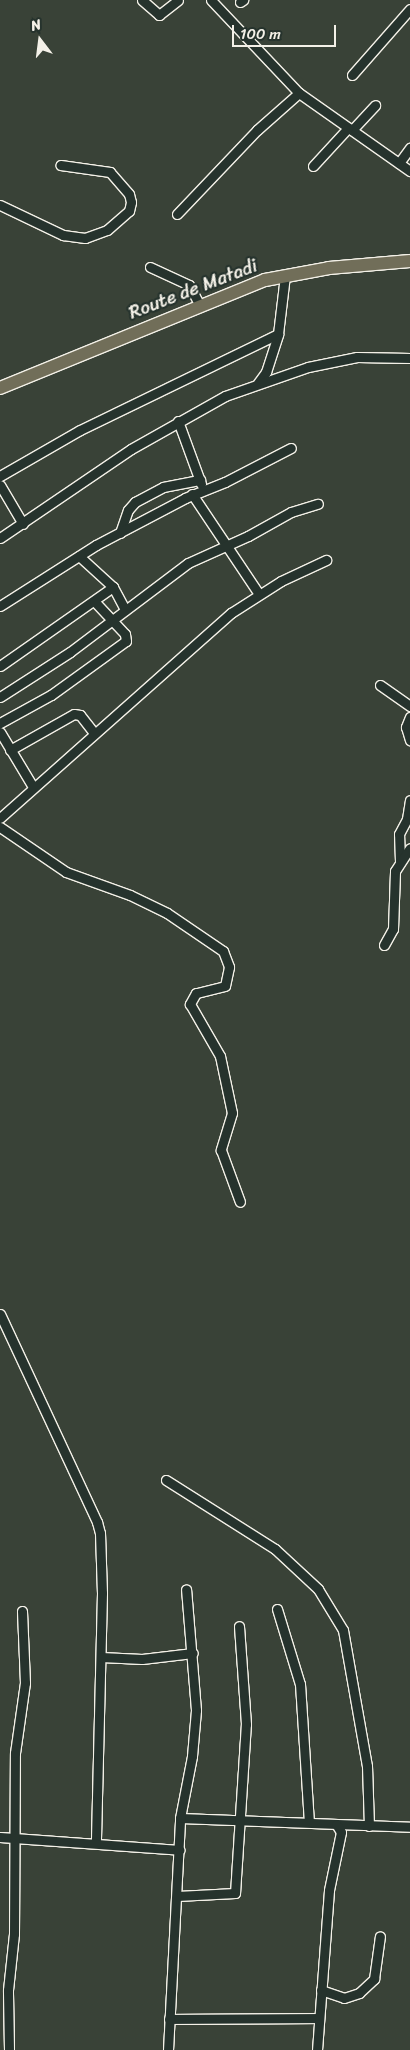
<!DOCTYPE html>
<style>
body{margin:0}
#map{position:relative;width:410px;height:2050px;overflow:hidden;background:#394237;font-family:Sriracha,sans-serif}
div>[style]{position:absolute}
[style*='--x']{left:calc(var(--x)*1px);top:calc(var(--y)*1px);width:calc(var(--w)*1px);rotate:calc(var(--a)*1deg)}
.roads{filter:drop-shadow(1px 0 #f4f1e8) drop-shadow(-1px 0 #f4f1e8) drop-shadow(0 1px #f4f1e8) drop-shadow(0 -1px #f4f1e8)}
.minor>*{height:9px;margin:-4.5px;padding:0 4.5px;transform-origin:4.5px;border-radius:4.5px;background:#26332d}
.highway>*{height:12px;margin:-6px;padding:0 6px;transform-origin:6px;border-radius:6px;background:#716e59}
span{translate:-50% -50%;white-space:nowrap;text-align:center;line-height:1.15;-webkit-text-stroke:4.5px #26332d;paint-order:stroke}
.street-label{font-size:19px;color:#f4f1e8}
.north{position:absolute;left:15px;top:15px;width:50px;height:50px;-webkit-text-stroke:4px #26332d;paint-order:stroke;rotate:345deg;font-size:14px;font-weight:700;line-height:20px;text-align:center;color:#f4f1e8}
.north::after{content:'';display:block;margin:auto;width:18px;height:22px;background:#f4f1e8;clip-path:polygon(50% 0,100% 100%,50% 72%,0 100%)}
.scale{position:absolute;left:232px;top:25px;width:104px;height:22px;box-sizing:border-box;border:2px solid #f4f1e8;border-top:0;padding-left:6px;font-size:15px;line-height:18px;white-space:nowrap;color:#f4f1e8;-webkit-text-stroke:4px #26332d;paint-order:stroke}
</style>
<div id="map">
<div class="roads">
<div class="minor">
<div style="--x:142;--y:0;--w:23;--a:41"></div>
<div style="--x:159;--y:15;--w:24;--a:-38"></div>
<div style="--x:211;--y:0;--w:128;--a:46.6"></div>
<div style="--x:299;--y:93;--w:136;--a:35.1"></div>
<div style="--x:240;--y:2;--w:4;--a:-34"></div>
<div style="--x:352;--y:75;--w:88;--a:-48.7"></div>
<div style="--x:352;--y:130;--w:34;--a:-47"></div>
<div style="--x:399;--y:163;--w:19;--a:-54"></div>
<div style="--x:313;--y:166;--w:52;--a:-47.4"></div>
<div style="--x:0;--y:205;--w:70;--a:25.5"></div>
<div style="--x:63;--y:235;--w:22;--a:8"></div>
<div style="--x:85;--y:238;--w:23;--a:-20"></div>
<div style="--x:107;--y:230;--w:29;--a:-41"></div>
<div style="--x:129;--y:211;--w:9;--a:-77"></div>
<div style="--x:131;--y:202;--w:8;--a:-104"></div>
<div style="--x:129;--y:194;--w:29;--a:-131"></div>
<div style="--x:110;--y:172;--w:50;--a:-172"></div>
<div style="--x:177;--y:214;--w:116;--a:-46.4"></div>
<div style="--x:257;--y:130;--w:56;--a:-41.4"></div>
<div style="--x:150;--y:267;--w:43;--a:24.8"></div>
<div style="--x:189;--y:285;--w:21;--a:62"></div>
<div style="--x:258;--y:383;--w:14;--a:-54"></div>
<div style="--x:266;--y:372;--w:40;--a:-72"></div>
<div style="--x:278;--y:334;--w:59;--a:-83.2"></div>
<div style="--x:178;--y:421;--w:67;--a:69.9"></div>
<div style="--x:0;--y:476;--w:92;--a:-29.9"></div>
<div style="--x:80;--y:430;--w:220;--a:-25.9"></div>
<div style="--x:0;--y:485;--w:45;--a:59.5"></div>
<div style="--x:192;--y:494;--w:120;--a:56.2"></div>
<div style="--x:120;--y:533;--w:24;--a:-71"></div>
<div style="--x:128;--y:510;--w:11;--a:-49"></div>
<div style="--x:135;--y:502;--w:32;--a:-28"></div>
<div style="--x:163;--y:487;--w:38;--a:-11"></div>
<div style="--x:0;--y:538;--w:158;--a:-34.2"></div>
<div style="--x:131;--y:449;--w:108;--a:-29.4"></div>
<div style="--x:225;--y:396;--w:88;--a:-19.3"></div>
<div style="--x:308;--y:367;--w:50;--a:-11.5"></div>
<div style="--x:357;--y:357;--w:53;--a:1.1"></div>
<div style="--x:79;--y:556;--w:46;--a:42.4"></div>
<div style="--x:113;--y:587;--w:26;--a:62"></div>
<div style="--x:0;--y:606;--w:114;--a:-32.4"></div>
<div style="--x:96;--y:545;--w:101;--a:-27.8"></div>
<div style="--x:185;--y:498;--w:43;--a:-21.8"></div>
<div style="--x:225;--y:482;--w:74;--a:-27.3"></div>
<div style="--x:0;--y:666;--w:138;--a:-35"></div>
<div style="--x:380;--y:685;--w:37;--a:35"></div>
<div style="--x:0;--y:697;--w:83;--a:-32.7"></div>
<div style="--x:70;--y:652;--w:148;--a:-37"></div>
<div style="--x:188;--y:563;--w:66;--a:-24.2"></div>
<div style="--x:248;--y:536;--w:49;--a:-29.2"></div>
<div style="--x:291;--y:512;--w:28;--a:-17"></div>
<div style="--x:410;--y:717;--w:11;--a:112"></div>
<div style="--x:406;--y:727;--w:14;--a:73"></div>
<div style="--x:0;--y:723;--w:58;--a:-28.8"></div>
<div style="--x:51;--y:695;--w:92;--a:-35.8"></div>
<div style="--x:126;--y:641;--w:7;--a:-98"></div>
<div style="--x:125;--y:634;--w:45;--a:-133.2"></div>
<div style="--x:0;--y:732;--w:64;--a:59"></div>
<div style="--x:10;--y:750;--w:73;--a:-29.4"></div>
<div style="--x:74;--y:714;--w:6;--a:9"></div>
<div style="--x:80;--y:715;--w:23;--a:52"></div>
<div style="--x:0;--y:818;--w:309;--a:-41.6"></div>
<div style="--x:231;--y:613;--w:59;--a:-32.6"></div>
<div style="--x:281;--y:581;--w:50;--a:-25"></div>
<div style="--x:0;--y:827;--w:80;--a:34.3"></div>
<div style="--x:66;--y:872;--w:68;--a:19.8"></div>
<div style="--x:130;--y:895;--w:41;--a:25.9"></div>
<div style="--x:167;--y:913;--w:68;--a:34.2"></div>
<div style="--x:223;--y:951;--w:17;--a:69"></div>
<div style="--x:229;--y:967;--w:19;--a:102"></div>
<div style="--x:225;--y:986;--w:30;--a:166"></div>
<div style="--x:196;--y:993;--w:13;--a:119"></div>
<div style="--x:190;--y:1004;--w:60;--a:60"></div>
<div style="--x:220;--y:1056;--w:58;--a:78.1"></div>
<div style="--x:232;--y:1113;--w:39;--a:107"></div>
<div style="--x:221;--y:1150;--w:55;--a:69.9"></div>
<div style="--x:400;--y:861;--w:27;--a:-92"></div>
<div style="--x:399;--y:834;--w:17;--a:-62"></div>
<div style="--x:407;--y:819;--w:19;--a:-81"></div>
<div style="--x:384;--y:945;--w:18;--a:-61"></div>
<div style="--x:393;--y:929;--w:58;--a:-88"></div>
<div style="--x:395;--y:871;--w:27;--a:-57"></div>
<div style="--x:0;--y:1314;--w:230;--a:65"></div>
<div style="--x:97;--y:1522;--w:11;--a:75"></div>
<div style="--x:100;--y:1533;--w:60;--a:88.1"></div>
<div style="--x:102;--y:1593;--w:250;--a:91.4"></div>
<div style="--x:166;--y:1480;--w:129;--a:32.3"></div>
<div style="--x:275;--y:1549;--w:59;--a:42.9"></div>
<div style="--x:318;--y:1589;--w:48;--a:58.6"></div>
<div style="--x:343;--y:1630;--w:138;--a:80"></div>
<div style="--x:367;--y:1766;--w:60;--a:88.1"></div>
<div style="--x:277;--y:1609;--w:78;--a:73"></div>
<div style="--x:300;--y:1684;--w:138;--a:86.3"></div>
<div style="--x:101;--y:1657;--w:41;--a:2.8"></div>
<div style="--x:142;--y:1659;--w:51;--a:-6.7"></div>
<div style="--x:180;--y:1818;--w:230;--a:2.2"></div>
<div style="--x:0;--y:1837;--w:180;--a:4.1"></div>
<div style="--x:177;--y:1896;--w:58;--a:-3"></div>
<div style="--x:235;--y:1893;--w:169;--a:-86.3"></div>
<div style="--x:246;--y:1724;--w:98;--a:-94.1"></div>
<div style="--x:321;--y:1990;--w:24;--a:19"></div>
<div style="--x:344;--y:1998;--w:16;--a:-18"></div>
<div style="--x:359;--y:1993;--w:21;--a:-43"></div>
<div style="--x:374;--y:1979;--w:43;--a:-82.1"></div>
<div style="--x:169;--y:2019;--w:150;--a:-0.4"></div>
<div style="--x:9;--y:2050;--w:60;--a:-91"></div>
<div style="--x:8;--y:1990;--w:56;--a:-83.9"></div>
<div style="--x:14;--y:1934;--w:181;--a:-89.7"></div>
<div style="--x:15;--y:1753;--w:71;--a:-81.9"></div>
<div style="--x:25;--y:1683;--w:72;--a:-92.4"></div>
<div style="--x:168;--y:2050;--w:232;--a:-87"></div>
<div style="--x:180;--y:1818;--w:63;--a:-79"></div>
<div style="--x:192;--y:1756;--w:46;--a:-85"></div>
<div style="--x:196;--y:1710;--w:121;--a:-94.7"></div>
<div style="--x:317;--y:2050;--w:160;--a:-85.7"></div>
<div style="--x:329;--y:1890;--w:59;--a:-78.3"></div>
<div style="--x:341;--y:1832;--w:9;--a:-122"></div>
</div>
<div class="highway">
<div style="--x:0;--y:388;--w:286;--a:-22.2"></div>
<div style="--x:265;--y:280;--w:65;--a:-10.6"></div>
<div style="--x:329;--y:268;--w:81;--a:-4.9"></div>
</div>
</div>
<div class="street-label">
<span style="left:193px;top:289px;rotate:-21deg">Route de Matadi</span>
</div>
<div class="north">N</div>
<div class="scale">100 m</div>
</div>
